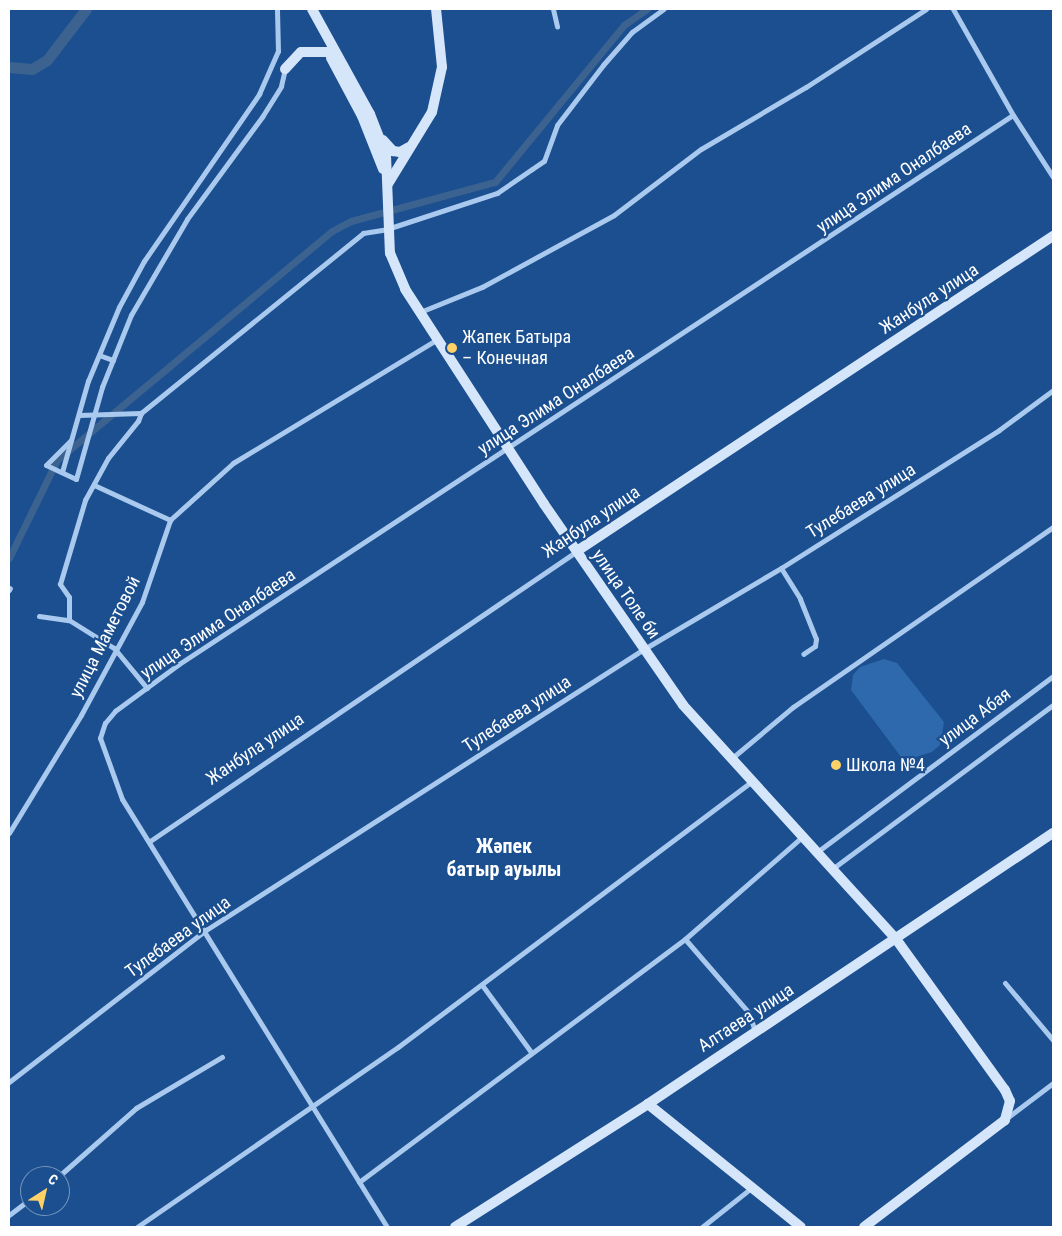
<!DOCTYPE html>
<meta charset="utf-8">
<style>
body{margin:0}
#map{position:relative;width:1062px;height:1236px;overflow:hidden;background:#1b4f8f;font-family:"Roboto Condensed",sans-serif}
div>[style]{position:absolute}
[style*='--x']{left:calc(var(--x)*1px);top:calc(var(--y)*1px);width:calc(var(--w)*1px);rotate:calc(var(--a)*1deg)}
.green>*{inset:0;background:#2e69ad}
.canal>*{height:7px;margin:-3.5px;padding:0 3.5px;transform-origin:3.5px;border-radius:3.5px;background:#3c6290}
.river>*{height:11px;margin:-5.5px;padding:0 5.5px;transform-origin:5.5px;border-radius:5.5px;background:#3c6290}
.street>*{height:5px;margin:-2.5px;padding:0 2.5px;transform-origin:2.5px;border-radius:2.5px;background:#a9c9ee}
.secondary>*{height:10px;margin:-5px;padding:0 5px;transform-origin:5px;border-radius:5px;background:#d6e6fa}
.dots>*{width:14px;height:14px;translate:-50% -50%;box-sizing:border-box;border:2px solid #1b4f8f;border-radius:50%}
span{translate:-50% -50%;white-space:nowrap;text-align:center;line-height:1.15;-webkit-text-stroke:4.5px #1b4f8f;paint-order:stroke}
.street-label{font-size:18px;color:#fff}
.poi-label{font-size:18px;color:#fff}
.left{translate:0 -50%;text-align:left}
.quarter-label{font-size:20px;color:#fff;font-weight:700}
.frame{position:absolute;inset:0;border:10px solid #fff;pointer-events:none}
.north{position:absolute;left:20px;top:1166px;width:50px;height:50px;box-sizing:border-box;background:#1b4f8f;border:1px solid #7695bc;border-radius:50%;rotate:35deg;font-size:14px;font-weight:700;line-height:20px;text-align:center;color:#fff}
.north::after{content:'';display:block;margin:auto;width:18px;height:22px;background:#ffd166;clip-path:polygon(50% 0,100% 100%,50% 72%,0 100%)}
</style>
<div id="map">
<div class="green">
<div style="clip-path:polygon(884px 659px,897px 663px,944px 722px,940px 745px,932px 752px,910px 759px,901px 757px,851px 690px,853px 675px,860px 667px)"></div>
</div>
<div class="canal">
<div style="--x:9;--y:558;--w:109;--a:-63.9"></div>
<div style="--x:57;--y:460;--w:358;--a:-39.8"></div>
<div style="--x:332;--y:231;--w:21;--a:-28"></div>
<div style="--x:351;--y:221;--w:149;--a:-15.2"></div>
<div style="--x:495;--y:182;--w:203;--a:-50.6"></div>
<div style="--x:624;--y:25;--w:28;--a:-35"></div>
</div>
<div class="river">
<div style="--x:9;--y:67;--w:23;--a:5"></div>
<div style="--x:32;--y:69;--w:17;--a:-31"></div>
<div style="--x:47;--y:60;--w:64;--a:-52.6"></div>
</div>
<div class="street">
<div style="--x:553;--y:9;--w:18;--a:77"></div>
<div style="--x:953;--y:9;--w:122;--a:60.5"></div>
<div style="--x:1013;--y:115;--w:74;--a:57.2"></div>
<div style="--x:420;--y:312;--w:67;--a:-22"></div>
<div style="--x:482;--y:287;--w:150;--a:-28.6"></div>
<div style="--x:614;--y:215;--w:109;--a:-37.2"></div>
<div style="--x:701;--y:149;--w:122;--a:-30.6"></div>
<div style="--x:806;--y:87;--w:143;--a:-33"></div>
<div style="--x:99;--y:355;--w:15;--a:20"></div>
<div style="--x:79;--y:415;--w:62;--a:-1.8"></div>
<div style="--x:141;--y:413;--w:286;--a:-39"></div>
<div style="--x:363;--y:233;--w:24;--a:-9"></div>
<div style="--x:387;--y:229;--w:116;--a:-18.1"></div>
<div style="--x:497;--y:193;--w:42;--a:-34.4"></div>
<div style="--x:532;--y:169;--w:14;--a:-34"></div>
<div style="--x:544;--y:161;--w:38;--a:-70"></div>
<div style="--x:557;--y:125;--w:76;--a:-52.5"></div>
<div style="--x:603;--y:65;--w:44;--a:-48.7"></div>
<div style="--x:632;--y:32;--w:39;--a:-36"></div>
<div style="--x:71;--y:440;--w:35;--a:135"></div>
<div style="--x:46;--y:465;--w:33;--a:25"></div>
<div style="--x:76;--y:479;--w:96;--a:-74.2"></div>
<div style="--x:102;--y:387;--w:78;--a:-68.1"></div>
<div style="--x:131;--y:315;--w:111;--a:-59.7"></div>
<div style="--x:187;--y:219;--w:127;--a:-53.7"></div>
<div style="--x:262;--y:117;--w:36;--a:-58"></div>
<div style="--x:281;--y:86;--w:17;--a:-77"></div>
<div style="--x:62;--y:472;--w:95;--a:-74.1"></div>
<div style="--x:88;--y:381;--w:80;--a:-67.3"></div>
<div style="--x:119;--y:307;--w:52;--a:-61.5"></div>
<div style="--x:144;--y:261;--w:203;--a:-55.4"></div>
<div style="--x:259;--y:94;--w:47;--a:-66.2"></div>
<div style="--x:278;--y:51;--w:42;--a:-91.4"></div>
<div style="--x:94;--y:485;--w:84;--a:24.7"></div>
<div style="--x:781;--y:568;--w:36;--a:58"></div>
<div style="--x:800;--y:599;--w:43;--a:68.2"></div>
<div style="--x:816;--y:639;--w:7;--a:98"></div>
<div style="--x:815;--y:646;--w:14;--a:146"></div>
<div style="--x:9;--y:590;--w:2;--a:-63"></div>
<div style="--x:39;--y:616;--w:30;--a:8"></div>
<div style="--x:69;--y:620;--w:53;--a:31.9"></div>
<div style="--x:114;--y:648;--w:52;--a:50.5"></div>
<div style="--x:69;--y:620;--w:23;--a:-90"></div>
<div style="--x:69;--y:597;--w:16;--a:-125"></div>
<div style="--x:60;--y:584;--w:88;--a:-73.4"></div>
<div style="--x:85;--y:500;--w:48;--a:-61.3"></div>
<div style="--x:108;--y:458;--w:48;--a:-51"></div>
<div style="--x:138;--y:421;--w:9;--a:-69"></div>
<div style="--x:732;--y:758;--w:80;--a:-39.9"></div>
<div style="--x:793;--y:707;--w:316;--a:-34.7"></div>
<div style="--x:9;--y:833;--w:138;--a:-58.6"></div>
<div style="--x:81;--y:715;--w:128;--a:-61.6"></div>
<div style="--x:142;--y:602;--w:87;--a:-71.1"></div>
<div style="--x:170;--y:520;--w:85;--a:-42.1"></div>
<div style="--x:233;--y:463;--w:240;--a:-31.2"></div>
<div style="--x:150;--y:841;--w:516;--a:-34.18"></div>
<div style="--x:817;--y:852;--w:294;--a:-36.7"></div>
<div style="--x:832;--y:869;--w:275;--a:-36.6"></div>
<div style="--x:685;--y:939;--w:98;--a:49.1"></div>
<div style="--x:749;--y:1013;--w:19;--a:72"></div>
<div style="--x:1005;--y:983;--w:75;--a:49.9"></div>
<div style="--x:482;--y:985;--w:83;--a:53.8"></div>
<div style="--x:9;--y:1082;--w:249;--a:-37.7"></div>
<div style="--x:206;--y:930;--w:520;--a:-32.68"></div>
<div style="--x:644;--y:649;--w:159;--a:-30.6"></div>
<div style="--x:781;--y:568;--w:258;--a:-32.3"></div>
<div style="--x:999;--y:430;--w:67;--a:-36.5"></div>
<div style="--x:1008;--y:1117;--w:56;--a:-37.1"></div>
<div style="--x:59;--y:1176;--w:103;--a:-41.4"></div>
<div style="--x:136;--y:1108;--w:100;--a:-30.7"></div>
<div style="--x:359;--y:1182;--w:407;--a:-36.7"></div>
<div style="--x:685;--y:939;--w:155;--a:-41.1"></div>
<div style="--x:9;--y:1215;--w:26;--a:-37"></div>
<div style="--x:137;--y:1227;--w:317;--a:-34.6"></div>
<div style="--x:398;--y:1047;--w:443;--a:-36.9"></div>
<div style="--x:387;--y:1227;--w:503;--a:-121.76"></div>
<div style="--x:122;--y:799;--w:65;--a:-109.8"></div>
<div style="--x:100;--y:738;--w:16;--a:-72"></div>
<div style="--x:105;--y:723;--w:16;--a:-50"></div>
<div style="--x:115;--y:711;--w:79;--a:-36.3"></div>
<div style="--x:179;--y:664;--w:998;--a:-33.36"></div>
<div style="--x:702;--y:1227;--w:61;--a:-38.4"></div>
</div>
<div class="secondary">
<div style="--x:312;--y:9;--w:120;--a:61.1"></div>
<div style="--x:370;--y:114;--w:44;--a:68.7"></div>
<div style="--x:386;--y:155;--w:98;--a:87.7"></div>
<div style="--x:390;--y:253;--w:39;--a:67"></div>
<div style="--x:405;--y:289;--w:256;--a:57.1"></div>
<div style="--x:544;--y:504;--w:244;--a:55.3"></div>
<div style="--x:683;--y:705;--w:316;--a:47.7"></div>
<div style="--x:896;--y:939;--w:186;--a:54.2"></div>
<div style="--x:1005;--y:1090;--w:12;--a:66"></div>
<div style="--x:1010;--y:1101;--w:20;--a:105"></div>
<div style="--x:1005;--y:1120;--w:177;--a:142.8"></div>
<div style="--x:331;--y:58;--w:66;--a:61.9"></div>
<div style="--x:362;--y:116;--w:57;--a:68.4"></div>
<div style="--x:285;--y:69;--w:23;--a:-47"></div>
<div style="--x:301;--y:52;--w:27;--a:0"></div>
<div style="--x:383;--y:140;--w:15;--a:48"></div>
<div style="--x:393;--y:151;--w:7;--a:8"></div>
<div style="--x:400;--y:152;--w:10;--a:-29"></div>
<div style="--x:388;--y:184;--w:84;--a:-58.6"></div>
<div style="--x:432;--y:112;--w:46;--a:-77.5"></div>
<div style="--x:442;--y:67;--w:58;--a:-95.9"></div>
<div style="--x:577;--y:551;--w:571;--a:-33.5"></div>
<div style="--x:648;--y:1104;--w:196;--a:38.8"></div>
<div style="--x:455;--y:1227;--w:229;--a:-32.5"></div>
<div style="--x:648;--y:1104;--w:487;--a:-33.8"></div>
</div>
<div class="dots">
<div style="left:452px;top:348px;background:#ffd166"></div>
<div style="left:836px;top:765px;background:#ffd166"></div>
</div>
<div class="street-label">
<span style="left:894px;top:178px;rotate:-34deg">улица Элима Оналбаева</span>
<span style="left:929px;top:299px;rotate:-33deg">Жанбула улица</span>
<span style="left:556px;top:401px;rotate:-33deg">улица Элима Оналбаева</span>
<span style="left:861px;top:501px;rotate:-32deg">Тулебаева улица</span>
<span style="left:591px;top:522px;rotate:-34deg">Жанбула улица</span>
<span style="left:626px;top:594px;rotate:55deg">улица Толе би</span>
<span style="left:218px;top:624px;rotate:-34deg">улица Элима Оналбаева</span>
<span style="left:105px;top:637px;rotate:-63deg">улица Маметовой</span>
<span style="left:517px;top:714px;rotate:-33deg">Тулебаева улица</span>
<span style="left:975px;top:717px;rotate:-37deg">улица Абая</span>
<span style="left:255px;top:749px;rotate:-34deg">Жанбула улица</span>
<span style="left:178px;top:937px;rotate:-36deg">Тулебаева улица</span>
<span style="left:746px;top:1018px;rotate:-33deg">Алтаева улица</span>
</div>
<div class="poi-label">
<span class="left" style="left:462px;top:348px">Жапек Батыра<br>– Конечная</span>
<span class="left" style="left:846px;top:765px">Школа №4</span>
</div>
<div class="quarter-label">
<span style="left:504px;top:858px">Жәпек<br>батыр ауылы</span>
</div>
<div class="frame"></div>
<div class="north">С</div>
</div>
